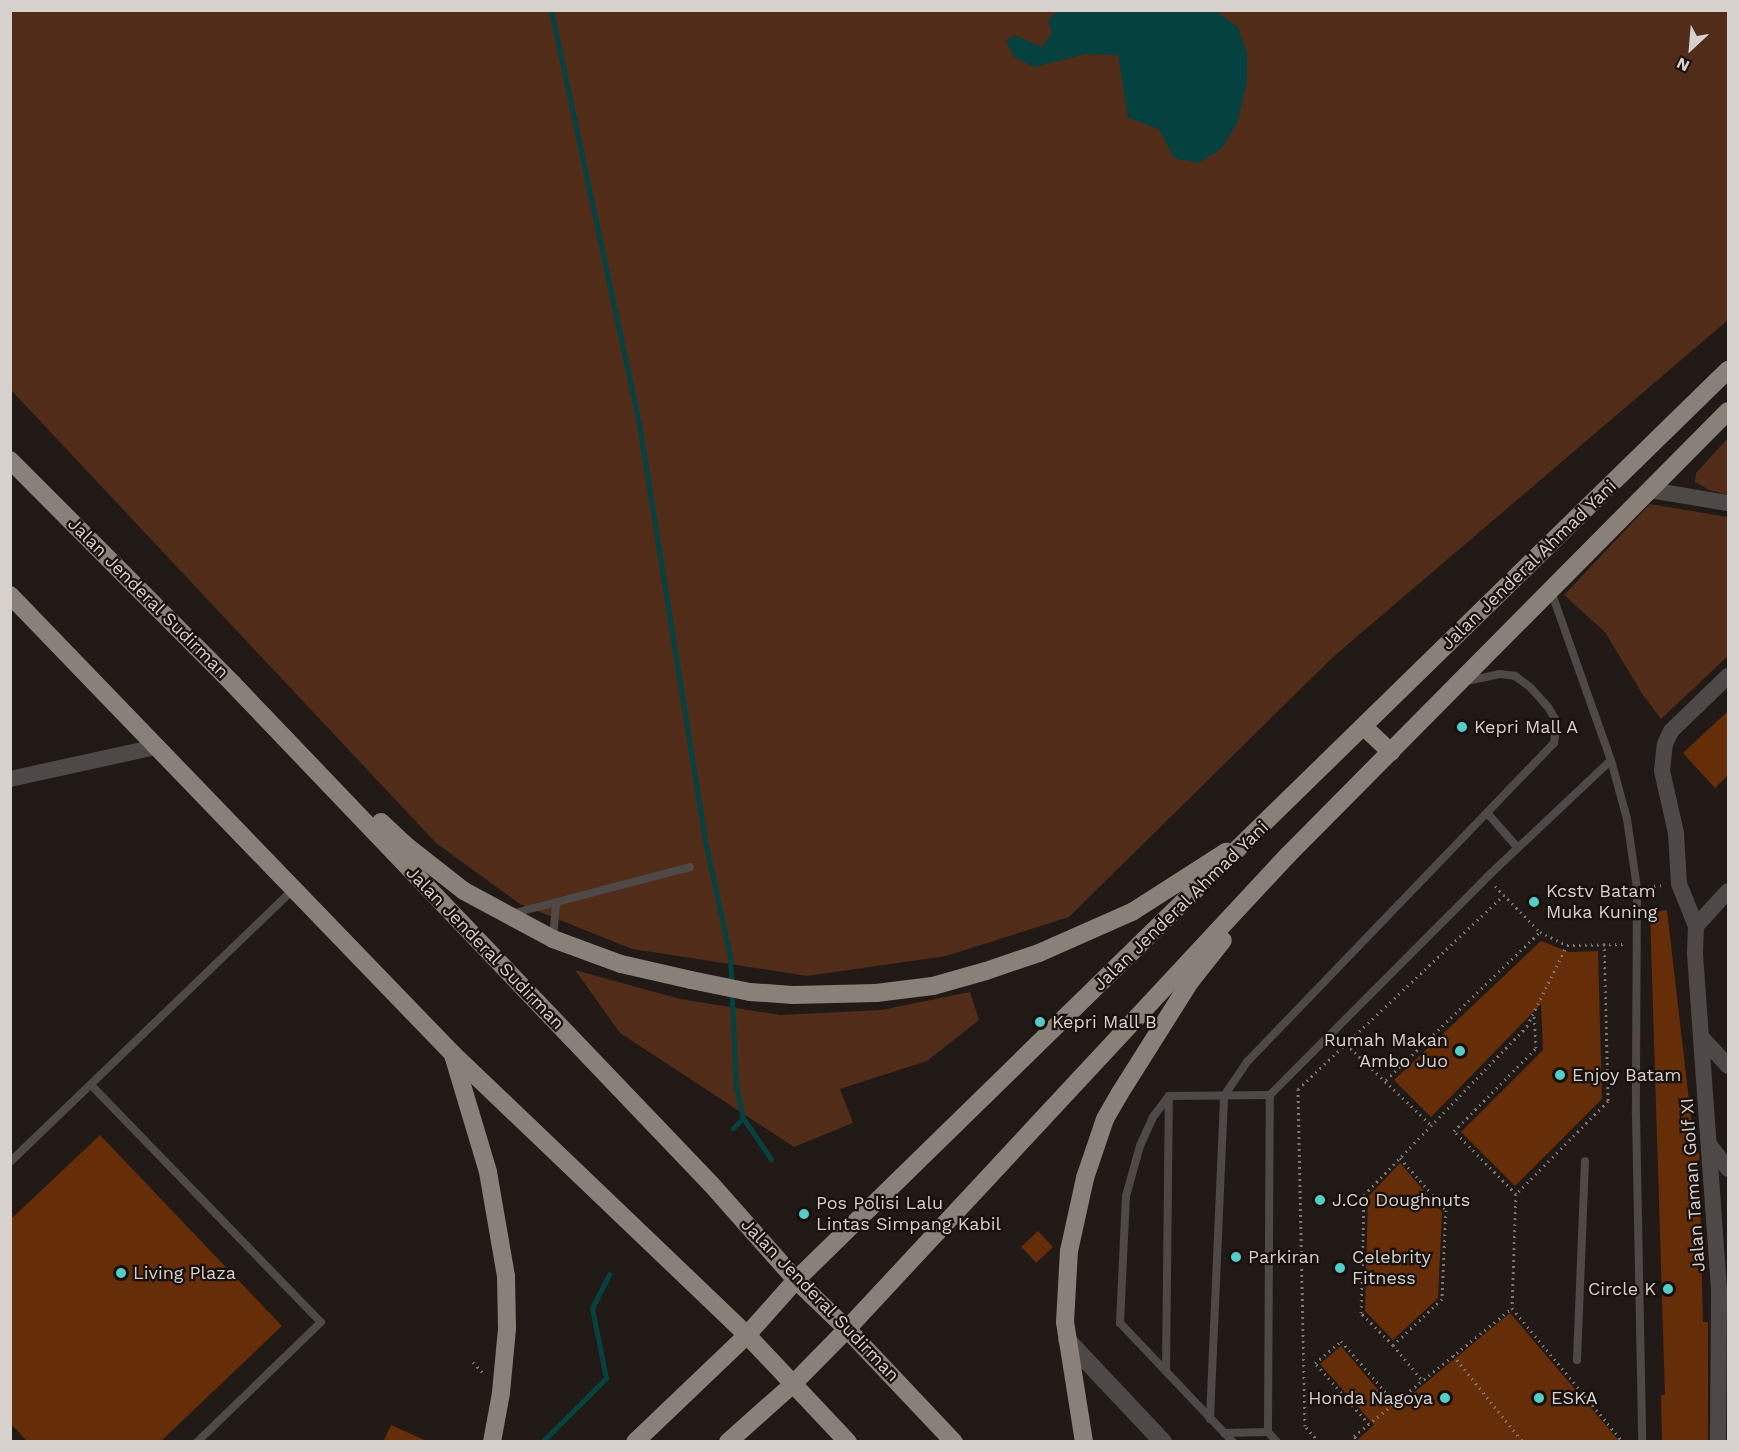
<!DOCTYPE html>
<style>
body{margin:0}
#map{position:relative;width:1739px;height:1452px;overflow:hidden;background:#211915;font-family:"Work Sans",sans-serif}
div>[style]{position:absolute}
.green>*{inset:0;background:#502c19}
.water>*{inset:0;background:#05413f}
.stream>*{height:5px;margin:-2.5px;padding:0 2.5px;transform-origin:2.5px;border-radius:2.5px;background:#05413f}
.building>*{inset:0;background:#652d08;transform-origin:0 0}
.path>*{height:3px;margin-top:-1.5px;transform-origin:0;background:repeating-linear-gradient(90deg,#7d7673 0 1.5px,transparent 0 6px)}
.service>*{height:8px;margin:-4px;padding:0 4px;transform-origin:4px;border-radius:4px;background:#4e4947}
.minor>*{height:16px;margin:-8px;padding:0 8px;transform-origin:8px;border-radius:8px;background:#4e4947}
.tertiary>*{height:18px;margin:-9px;padding:0 9px;transform-origin:9px;border-radius:9px;background:#4e4947}
.trunk>*{height:18px;margin:-9px;padding:0 9px;transform-origin:9px;border-radius:9px;background:#8a807a}
.dots>*{width:16px;height:16px;translate:-50% -50%;box-sizing:border-box;border:3px solid #18100c;border-radius:50%}
span{translate:-50% -50%;white-space:nowrap;text-align:center;line-height:1.15;-webkit-text-stroke:4.5px #18100c;paint-order:stroke}
.street-label{font-size:18px;color:#d7d1ce}
.poi-label{font-size:18px;color:#d7d1ce}
.left{translate:0 -50%;text-align:left}
.right{translate:-100% -50%;text-align:right}
.frame{position:absolute;inset:0;border:12px solid #d7d1ce;pointer-events:none}
.north{position:absolute;left:1661px;top:18px;width:60px;height:60px;-webkit-text-stroke:4px #18100c;paint-order:stroke;rotate:206deg;font-size:16px;font-weight:700;line-height:24px;text-align:center;color:#d7d1ce}
.north::after{content:'';display:block;margin:auto;width:21px;height:27px;background:#d7d1ce;clip-path:polygon(50% 0,100% 100%,50% 72%,0 100%)}
</style>
<div id="map">
<div class="green">
<div style="clip-path:polygon(11px 11px,1728px 11px,1728px 320px,1333px 657px,1069px 917px,946px 956px,807px 976px,632px 949px,520px 904px,436px 843px,11px 390px)"></div>
<div style="clip-path:polygon(1728px 438px,1728px 495px,1709px 490px,1695px 482px,1696px 473px)"></div>
<div style="clip-path:polygon(1650px 504px,1728px 517px,1728px 656px,1661px 719px,1643px 695px,1605px 632px,1564px 595px)"></div>
<div style="clip-path:polygon(575px 970px,680px 999px,780px 1015px,881px 1010px,970px 992px,979px 1020px,927px 1061px,840px 1089px,853px 1123px,794px 1147px,620px 1033px)"></div>
</div>
<div class="water">
<div style="clip-path:polygon(1057px 11px,1216px 11px,1238px 27px,1247px 53px,1247px 82px,1237px 124px,1221px 149px,1198px 163px,1174px 158px,1159px 129px,1128px 118px,1118px 55px,1086px 54px,1034px 67px,1014px 57px,1006px 41px,1014px 35px,1042px 47px,1052px 32px,1048px 21px)"></div>
</div>
<div class="stream">
<div style="left:551px;top:10px;width:423px;rotate:78deg"></div>
<div style="left:639px;top:424px;width:417px;rotate:81deg"></div>
<div style="left:704px;top:836px;width:123px;rotate:77.8deg"></div>
<div style="left:730px;top:956px;width:130px;rotate:87.4deg"></div>
<div style="left:736px;top:1086px;width:33px;rotate:78deg"></div>
<div style="left:743px;top:1118px;width:50px;rotate:55.7deg"></div>
<div style="left:733px;top:1128px;width:14px;rotate:-45deg"></div>
<div style="left:542px;top:1442px;width:91px;rotate:-45deg"></div>
<div style="left:606px;top:1378px;width:71px;rotate:-101.3deg"></div>
<div style="left:592px;top:1308px;width:38px;rotate:-63deg"></div>
</div>
<div class="building">
<div style="clip-path:polygon(1728px 711px,1728px 775px,1715px 788px,1683px 753px)"></div>
<div style="clip-path:polygon(1667px 910px,1695px 1153px,1699px 1153px,1703px 1322px,1708px 1322px,1708px 1442px,1662px 1442px,1661px 1395px,1665px 1395px,1650px 912px)"></div>
<div style="clip-path:polygon(1541px 941px,1569px 952px,1598px 951px,1602px 1099px,1515px 1186px,1461px 1132px,1543px 1050px,1541px 1004px,1431px 1117px,1394px 1080px)"></div>
<div style="clip-path:polygon(100px 1135px,282px 1326px,160px 1442px,28px 1442px,10px 1423px,10px 1220px)"></div>
<div style="clip-path:polygon(1400px 1163px,1442px 1212px,1438px 1298px,1393px 1340px,1365px 1311px,1368px 1197px)"></div>
<div style="left:1038px;top:1231px;width:22px;height:23px;rotate:47deg"></div>
<div style="clip-path:polygon(1510px 1313px,1620px 1442px,1355px 1442px,1374px 1425px,1320px 1364px,1341px 1346px,1394px 1409px)"></div>
<div style="clip-path:polygon(391px 1425px,429px 1442px,383px 1442px)"></div>
</div>
<div class="path">
<div style="left:1495px;top:886px;width:64px;rotate:45.6deg"></div>
<div style="left:1540px;top:932px;width:30px;rotate:26deg"></div>
<div style="left:1567px;top:945px;width:58px;rotate:-1deg"></div>
<div style="left:1648px;top:887px;width:14px;rotate:-8deg"></div>
<div style="left:1604px;top:943px;width:158px;rotate:88.5deg"></div>
<div style="left:1608px;top:1101px;width:131px;rotate:134.7deg"></div>
<div style="left:1516px;top:1194px;width:114px;rotate:92deg"></div>
<div style="left:1512px;top:1308px;width:174px;rotate:50.4deg"></div>
<div style="left:1346px;top:1044px;width:117px;rotate:43.6deg"></div>
<div style="left:1386px;top:1080px;width:214px;rotate:-43.9deg"></div>
<div style="left:1400px;top:1158px;width:69px;rotate:48.5deg"></div>
<div style="left:1446px;top:1210px;width:89px;rotate:92.6deg"></div>
<div style="left:1442px;top:1299px;width:67px;rotate:136.8deg"></div>
<div style="left:1393px;top:1345px;width:45px;rotate:-135deg"></div>
<div style="left:1361px;top:1313px;width:118px;rotate:-88.5deg"></div>
<div style="left:1364px;top:1195px;width:235px;rotate:-46deg"></div>
<div style="left:1527px;top:1026px;width:90px;rotate:-63.7deg"></div>
<div style="left:1516px;top:1194px;width:88px;rotate:-134.5deg"></div>
<div style="left:1454px;top:1131px;width:117px;rotate:-45.3deg"></div>
<div style="left:1536px;top:1048px;width:33px;rotate:-93deg"></div>
<div style="left:1393px;top:1345px;width:45px;rotate:50.4deg"></div>
<div style="left:1453px;top:1355px;width:112px;rotate:51.2deg"></div>
<div style="left:473px;top:1362px;width:16px;rotate:47deg"></div>
<div style="left:1369px;top:1424px;width:81px;rotate:-131.5deg"></div>
<div style="left:1315px;top:1363px;width:34px;rotate:-40deg"></div>
<div style="left:1341px;top:1341px;width:82px;rotate:48.9deg"></div>
<div style="left:1319px;top:1442px;width:21px;rotate:-131deg"></div>
<div style="left:1305px;top:1426px;width:337px;rotate:-91.2deg"></div>
<div style="left:1298px;top:1089px;width:283px;rotate:-43.3deg"></div>
<div style="left:1360px;top:1442px;width:8px;rotate:-135deg"></div>
<div style="left:1354px;top:1436px;width:203px;rotate:-39deg"></div>
</div>
<div class="service">
<div style="left:1551px;top:591px;width:179px;rotate:70.5deg"></div>
<div style="left:1611px;top:760px;width:61px;rotate:74.8deg"></div>
<div style="left:1627px;top:819px;width:70px;rotate:81.8deg"></div>
<div style="left:1637px;top:888px;width:227px;rotate:90.3deg"></div>
<div style="left:1636px;top:1115px;width:327px;rotate:88.9deg"></div>
<div style="left:1488px;top:814px;width:45px;rotate:48.6deg"></div>
<div style="left:511px;top:914px;width:185px;rotate:-14.7deg"></div>
<div style="left:553px;top:938px;width:36px;rotate:-85deg"></div>
<div style="left:91px;top:1085px;width:330px;rotate:45.9deg"></div>
<div style="left:321px;top:1322px;width:173px;rotate:135.9deg"></div>
<div style="left:10px;top:1162px;width:393px;rotate:-43.9deg"></div>
<div style="left:1577px;top:1360px;width:199px;rotate:-87.7deg"></div>
<div style="left:1166px;top:1371px;width:275px;rotate:-89.4deg"></div>
<div style="left:1210px;top:1419px;width:323px;rotate:-87.5deg"></div>
<div style="left:1224px;top:1096px;width:41px;rotate:-55.9deg"></div>
<div style="left:1247px;top:1062px;width:443px;rotate:-46.1deg"></div>
<div style="left:1554px;top:743px;width:21px;rotate:-82deg"></div>
<div style="left:1557px;top:722px;width:17px;rotate:-121deg"></div>
<div style="left:1548px;top:707px;width:27px;rotate:-132deg"></div>
<div style="left:1530px;top:687px;width:19px;rotate:-144deg"></div>
<div style="left:1515px;top:676px;width:15px;rotate:-172deg"></div>
<div style="left:1500px;top:674px;width:34px;rotate:168deg"></div>
<div style="left:1224px;top:1433px;width:44px;rotate:-1.3deg"></div>
<div style="left:1233px;top:1442px;width:164px;rotate:-133.5deg"></div>
<div style="left:1120px;top:1323px;width:127px;rotate:-87.3deg"></div>
<div style="left:1126px;top:1196px;width:52px;rotate:-74.4deg"></div>
<div style="left:1140px;top:1146px;width:32px;rotate:-66deg"></div>
<div style="left:1153px;top:1117px;width:26px;rotate:-53deg"></div>
<div style="left:1169px;top:1096px;width:101px;rotate:-0.6deg"></div>
<div style="left:1277px;top:1442px;width:13px;rotate:-132deg"></div>
<div style="left:1268px;top:1432px;width:337px;rotate:-89.7deg"></div>
<div style="left:1270px;top:1095px;width:308px;rotate:-45.1deg"></div>
<div style="left:1487px;top:877px;width:170px;rotate:-43.3deg"></div>
</div>
<div class="minor">
<div style="left:1650px;top:490px;width:79px;rotate:9.5deg"></div>
<div style="left:10px;top:779px;width:148px;rotate:-12.4deg"></div>
<div style="left:1696px;top:926px;width:47px;rotate:-47.6deg"></div>
<div style="left:1703px;top:1039px;width:37px;rotate:47deg"></div>
<div style="left:1711px;top:1147px;width:28px;rotate:52deg"></div>
<div style="left:1718px;top:1442px;width:153px;rotate:-89.6deg"></div>
<div style="left:1719px;top:1289px;width:337px;rotate:-94.1deg"></div>
<div style="left:1695px;top:953px;width:27px;rotate:-88deg"></div>
<div style="left:1696px;top:926px;width:45px;rotate:-112deg"></div>
<div style="left:1679px;top:884px;width:51px;rotate:-93.4deg"></div>
<div style="left:1676px;top:833px;width:64px;rotate:-102.7deg"></div>
<div style="left:1662px;top:771px;width:27px;rotate:-84deg"></div>
<div style="left:1665px;top:744px;width:14px;rotate:-65deg"></div>
<div style="left:1671px;top:731px;width:79px;rotate:-44deg"></div>
</div>
<div class="tertiary">
<div style="left:1067px;top:1340px;width:140px;rotate:46.7deg"></div>
</div>
<div class="trunk">
<div style="left:10px;top:460px;width:316px;rotate:45.1deg"></div>
<div style="left:233px;top:684px;width:692px;rotate:46.29deg"></div>
<div style="left:711px;top:1184px;width:128px;rotate:48.5deg"></div>
<div style="left:796px;top:1280px;width:71px;rotate:43.9deg"></div>
<div style="left:847px;top:1329px;width:156px;rotate:46.6deg"></div>
<div style="left:10px;top:595px;width:638px;rotate:46.02deg"></div>
<div style="left:453px;top:1054px;width:407px;rotate:43.7deg"></div>
<div style="left:747px;top:1335px;width:147px;rotate:46.7deg"></div>
<div style="left:1364px;top:727px;width:37px;rotate:43deg"></div>
<div style="left:381px;top:822px;width:37px;rotate:43deg"></div>
<div style="left:408px;top:847px;width:71px;rotate:38.2deg"></div>
<div style="left:464px;top:891px;width:101px;rotate:28.3deg"></div>
<div style="left:553px;top:939px;width:72px;rotate:20.2deg"></div>
<div style="left:621px;top:964px;width:72px;rotate:12.9deg"></div>
<div style="left:691px;top:980px;width:60px;rotate:11.5deg"></div>
<div style="left:750px;top:992px;width:43px;rotate:4deg"></div>
<div style="left:793px;top:995px;width:83px;rotate:-1.4deg"></div>
<div style="left:876px;top:993px;width:57px;rotate:-7deg"></div>
<div style="left:933px;top:986px;width:55px;rotate:-15.8deg"></div>
<div style="left:986px;top:971px;width:56px;rotate:-18.8deg"></div>
<div style="left:1039px;top:953px;width:102px;rotate:-23.8deg"></div>
<div style="left:1132px;top:912px;width:112px;rotate:-32.6deg"></div>
<div style="left:453px;top:1055px;width:122px;rotate:73.3deg"></div>
<div style="left:488px;top:1172px;width:106px;rotate:80.2deg"></div>
<div style="left:506px;top:1276px;width:53px;rotate:88.9deg"></div>
<div style="left:507px;top:1329px;width:64px;rotate:95.4deg"></div>
<div style="left:501px;top:1393px;width:50px;rotate:100.4deg"></div>
<div style="left:635px;top:1442px;width:155px;rotate:-43.7deg"></div>
<div style="left:747px;top:1335px;width:74px;rotate:-48.3deg"></div>
<div style="left:796px;top:1280px;width:1303px;rotate:-44.32deg"></div>
<div style="left:728px;top:1442px;width:87px;rotate:-41.7deg"></div>
<div style="left:793px;top:1384px;width:77px;rotate:-45.5deg"></div>
<div style="left:847px;top:1329px;width:647px;rotate:-47.07deg"></div>
<div style="left:1288px;top:855px;width:625px;rotate:-45.26deg"></div>
<div style="left:1084px;top:1442px;width:121px;rotate:-99deg"></div>
<div style="left:1065px;top:1322px;width:71px;rotate:-86.8deg"></div>
<div style="left:1069px;top:1251px;width:75px;rotate:-77.6deg"></div>
<div style="left:1085px;top:1178px;width:62px;rotate:-71.3deg"></div>
<div style="left:1105px;top:1119px;width:30px;rotate:-60deg"></div>
<div style="left:1120px;top:1093px;width:131px;rotate:-57.8deg"></div>
<div style="left:1190px;top:982px;width:53px;rotate:-51.8deg"></div>
</div>
<div class="dots">
<div style="left:1462px;top:727px;background:#54cdc8"></div>
<div style="left:1534px;top:902px;background:#54cdc8"></div>
<div style="left:1040px;top:1022px;background:#54cdc8"></div>
<div style="left:1460px;top:1051px;background:#54cdc8"></div>
<div style="left:1560px;top:1075px;background:#54cdc8"></div>
<div style="left:1320px;top:1200px;background:#54cdc8"></div>
<div style="left:804px;top:1214px;background:#54cdc8"></div>
<div style="left:1236px;top:1257px;background:#54cdc8"></div>
<div style="left:1340px;top:1268px;background:#54cdc8"></div>
<div style="left:121px;top:1273px;background:#54cdc8"></div>
<div style="left:1668px;top:1289px;background:#54cdc8"></div>
<div style="left:1445px;top:1398px;background:#54cdc8"></div>
<div style="left:1539px;top:1398px;background:#54cdc8"></div>
</div>
<div class="street-label">
<span style="left:1529px;top:565px;rotate:-44deg">Jalan Jenderal Ahmad Yani</span>
<span style="left:148px;top:598px;rotate:45deg">Jalan Jenderal Sudirman</span>
<span style="left:1181px;top:906px;rotate:-44deg">Jalan Jenderal Ahmad Yani</span>
<span style="left:485px;top:948px;rotate:46deg">Jalan Jenderal Sudirman</span>
<span style="left:1693px;top:1185px;rotate:-94deg">Jalan Taman Golf XI</span>
<span style="left:820px;top:1300px;rotate:46deg">Jalan Jenderal Sudirman</span>
</div>
<div class="poi-label">
<span class="left" style="left:1474px;top:727px">Kepri Mall A</span>
<span class="left" style="left:1546px;top:902px">Kcstv Batam<br>Muka Kuning</span>
<span class="left" style="left:1052px;top:1022px">Kepri Mall B</span>
<span class="right" style="left:1448px;top:1051px">Rumah Makan<br>Ambo Juo</span>
<span class="left" style="left:1572px;top:1075px">Enjoy Batam</span>
<span class="left" style="left:1332px;top:1200px">J.Co Doughnuts</span>
<span class="left" style="left:816px;top:1214px">Pos Polisi Lalu<br>Lintas Simpang Kabil</span>
<span class="left" style="left:1248px;top:1257px">Parkiran</span>
<span class="left" style="left:1352px;top:1268px">Celebrity<br>Fitness</span>
<span class="left" style="left:133px;top:1273px">Living Plaza</span>
<span class="right" style="left:1656px;top:1289px">Circle K</span>
<span class="right" style="left:1433px;top:1398px">Honda Nagoya</span>
<span class="left" style="left:1551px;top:1398px">ESKA</span>
</div>
<div class="frame"></div>
<div class="north">N</div>
</div>
